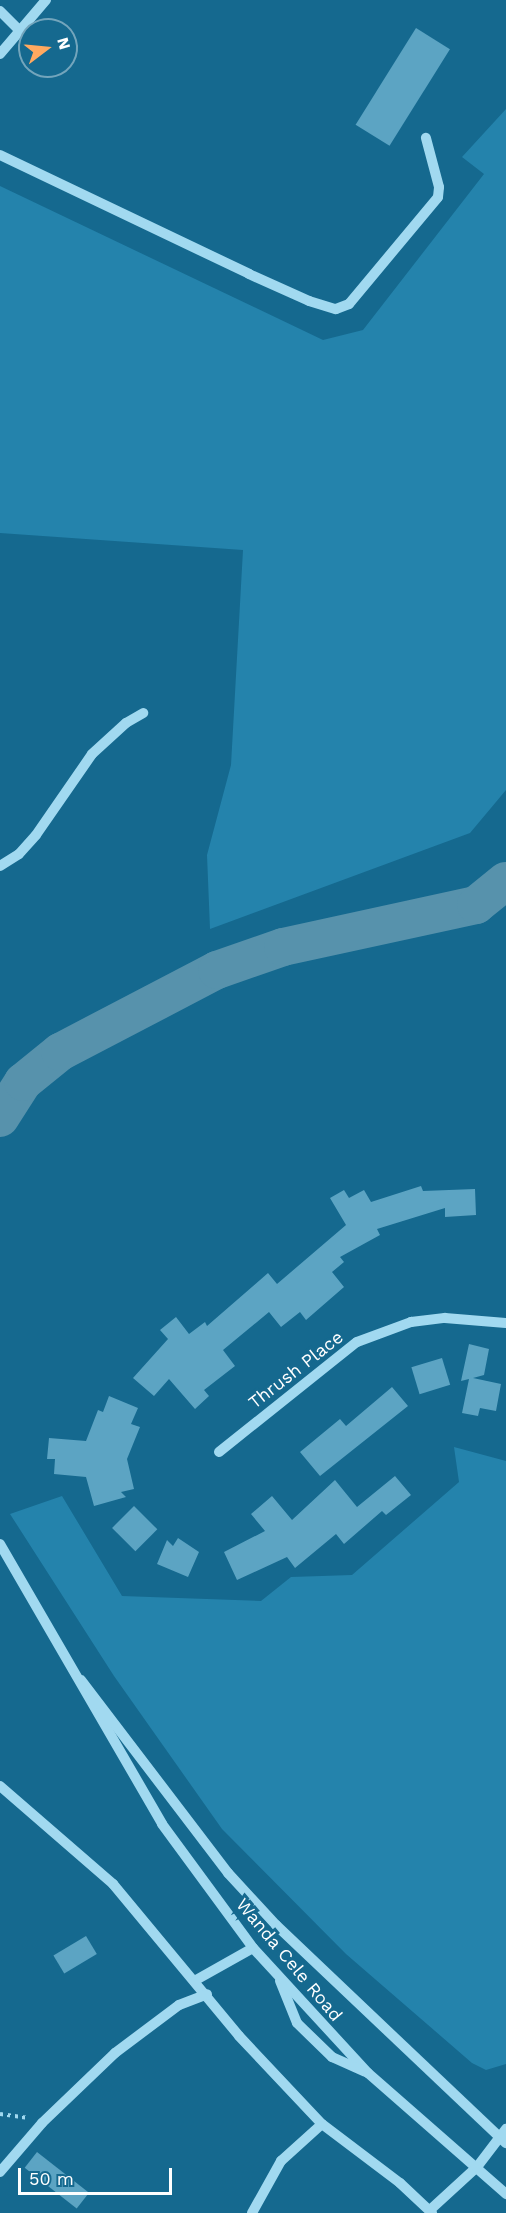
<!DOCTYPE html>
<style>
body{margin:0}
#map{position:relative;width:506px;height:2213px;overflow:hidden;background:#15698f;font-family:"Work Sans",sans-serif}
div>[style]{position:absolute}
.green>*{inset:0;background:#2483ac}
.river>*{height:38px;margin:-19px;padding:0 19px;transform-origin:19px;border-radius:19px;background:#5792ac}
.building>*{inset:0;background:#5ca4c3;transform-origin:0 0}
.path>*{height:4px;margin-top:-2px;transform-origin:0;background:repeating-linear-gradient(90deg,#a1d9f0 0 3px,transparent 0 7.5px)}
.minor>*{height:10px;margin:-5px;padding:0 5px;transform-origin:5px;border-radius:5px;background:#a1d9f0}
span{translate:-50% -50%;white-space:nowrap;text-align:center;line-height:1.15;-webkit-text-stroke:6px #15698f;paint-order:stroke}
.street-label{font-size:18px;color:#fff}
.north{position:absolute;left:18px;top:18px;width:60px;height:60px;box-sizing:border-box;background:#15698f;border:2px solid #73a5bc;border-radius:50%;rotate:74deg;font-size:16px;font-weight:700;line-height:24px;text-align:center;color:#fff}
.north::after{content:'';display:block;margin:auto;width:21px;height:27px;background:#ffa960;clip-path:polygon(50% 0,100% 100%,50% 72%,0 100%)}
.scale{position:absolute;left:18px;top:2168px;width:154px;height:27px;box-sizing:border-box;border:3px solid #fff;border-top:0;padding-left:8px;font-size:18px;line-height:21px;white-space:nowrap;color:#fff;-webkit-text-stroke:4px #15698f;paint-order:stroke}
</style>
<div id="map">
<div class="green">
<div style="clip-path:polygon(506px 109px,506px 790px,470px 833px,210px 929px,207px 855px,231px 765px,243px 550px,0 533px,0 186px,323px 340px,363px 330px,484px 174px,462px 157px)"></div>
<div style="clip-path:polygon(454px 1447px,506px 1461px,506px 2064px,486px 2070px,472px 2063px,346px 1954px,222px 1829px,114px 1676px,10px 1514px,62px 1496px,122px 1596px,261px 1601px,291px 1577px,352px 1575px,459px 1482px)"></div>
</div>
<div class="river">
<div style="left:0;top:1118px;width:43px;rotate:-57.4deg"></div>
<div style="left:23px;top:1082px;width:48px;rotate:-39deg"></div>
<div style="left:60px;top:1052px;width:177px;rotate:-27.6deg"></div>
<div style="left:217px;top:970px;width:70px;rotate:-19.2deg"></div>
<div style="left:283px;top:947px;width:198px;rotate:-12.3deg"></div>
<div style="left:476px;top:905px;width:38px;rotate:-39deg"></div>
</div>
<div class="building">
<div style="left:416px;top:28px;width:40px;height:114px;rotate:32deg"></div>
<div style="clip-path:polygon(421px 1186px,423px 1191px,475px 1189px,476px 1215px,445px 1217px,445px 1208px,377px 1229px,380px 1235px,340px 1257px,344px 1262px,332px 1272px,344px 1287px,306px 1320px,300px 1312px,281px 1327px,269px 1312px,223px 1350px,235px 1366px,204px 1390px,209px 1396px,195px 1409px,169px 1379px,154px 1396px,133px 1378px,168px 1339px,160px 1330px,176px 1317px,189px 1334px,205px 1322px,207px 1326px,268px 1273px,277px 1284px,346px 1225px,330px 1198px,344px 1190px,349px 1198px,364px 1190px,371px 1202px)"></div>
<div style="clip-path:polygon(469px 1344px,489px 1349px,484px 1375px,473px 1378px,501px 1384px,496px 1411px,480px 1408px,478px 1416px,462px 1413px,469px 1379px,461px 1381px)"></div>
<div style="left:442px;top:1358px;width:28px;height:32px;rotate:73deg"></div>
<div style="clip-path:polygon(392px 1387px,408px 1406px,320px 1476px,300px 1452px,340px 1419px,346px 1426px)"></div>
<div style="clip-path:polygon(109px 1396px,138px 1408px,131px 1424px,140px 1427px,127px 1459px,134px 1489px,121px 1492px,126px 1497px,94px 1506px,86px 1477px,54px 1474px,55px 1459px,47px 1459px,49px 1438px,86px 1441px,98px 1410px,103px 1412px)"></div>
<div style="clip-path:polygon(395px 1476px,411px 1495px,386px 1515px,382px 1511px,344px 1544px,336px 1534px,295px 1568px,287px 1557px,237px 1580px,224px 1552px,265px 1531px,251px 1514px,272px 1496px,292px 1520px,335px 1480px,357px 1507px)"></div>
<div style="left:134px;top:1506px;width:33px;height:31px;rotate:45deg"></div>
<div style="clip-path:polygon(178px 1538px,199px 1552px,188px 1577px,157px 1564px,167px 1540px,173px 1546px)"></div>
<div style="left:86px;top:1936px;width:21px;height:38px;rotate:59deg"></div>
<div style="left:37px;top:2152px;width:66px;height:20px;rotate:38deg"></div>
</div>
<div class="path">
<div style="left:0;top:2114px;width:27px;rotate:8deg"></div>
</div>
<div class="minor">
<div style="left:0;top:11px;width:28px;rotate:45deg"></div>
<div style="left:0;top:54px;width:71px;rotate:-49.6deg"></div>
<div style="left:0;top:155px;width:276px;rotate:25.5deg"></div>
<div style="left:249px;top:274px;width:66px;rotate:24.2deg"></div>
<div style="left:309px;top:301px;width:28px;rotate:17deg"></div>
<div style="left:336px;top:309px;width:14px;rotate:-21deg"></div>
<div style="left:349px;top:304px;width:139px;rotate:-50.2deg"></div>
<div style="left:438px;top:197px;width:10px;rotate:-84deg"></div>
<div style="left:439px;top:187px;width:51px;rotate:-104.9deg"></div>
<div style="left:0;top:866px;width:22px;rotate:-32deg"></div>
<div style="left:19px;top:854px;width:25px;rotate:-48deg"></div>
<div style="left:36px;top:835px;width:98px;rotate:-55.3deg"></div>
<div style="left:92px;top:754px;width:46px;rotate:-42.4deg"></div>
<div style="left:126px;top:723px;width:20px;rotate:-30deg"></div>
<div style="left:219px;top:1452px;width:176px;rotate:-38.6deg"></div>
<div style="left:357px;top:1342px;width:58px;rotate:-20.3deg"></div>
<div style="left:411px;top:1322px;width:34px;rotate:-7deg"></div>
<div style="left:445px;top:1318px;width:61px;rotate:4.7deg"></div>
<div style="left:0;top:1544px;width:323px;rotate:59.9deg"></div>
<div style="left:162px;top:1824px;width:154px;rotate:53.7deg"></div>
<div style="left:253px;top:1948px;width:170px;rotate:47.4deg"></div>
<div style="left:368px;top:2073px;width:184px;rotate:41.2deg"></div>
<div style="left:81px;top:1680px;width:243px;rotate:52.7deg"></div>
<div style="left:228px;top:1873px;width:71px;rotate:47.3deg"></div>
<div style="left:276px;top:1925px;width:317px;rotate:43.5deg"></div>
<div style="left:0;top:1786px;width:150px;rotate:40.9deg"></div>
<div style="left:113px;top:1884px;width:197px;rotate:50.3deg"></div>
<div style="left:239px;top:2036px;width:121px;rotate:46.7deg"></div>
<div style="left:322px;top:2124px;width:98px;rotate:37.1deg"></div>
<div style="left:400px;top:2183px;width:44px;rotate:43.2deg"></div>
<div style="left:196px;top:1980px;width:65px;rotate:-29.3deg"></div>
<div style="left:280px;top:1981px;width:45px;rotate:68deg"></div>
<div style="left:297px;top:2023px;width:49px;rotate:44.2deg"></div>
<div style="left:332px;top:2057px;width:36px;rotate:24deg"></div>
<div style="left:0;top:2172px;width:65px;rotate:-49.4deg"></div>
<div style="left:42px;top:2123px;width:101px;rotate:-43.8deg"></div>
<div style="left:115px;top:2053px;width:80px;rotate:-36.9deg"></div>
<div style="left:179px;top:2005px;width:30px;rotate:-21deg"></div>
<div style="left:430px;top:2210px;width:64px;rotate:-42.5deg"></div>
<div style="left:477px;top:2167px;width:48px;rotate:-52.7deg"></div>
<div style="left:252px;top:2213px;width:60px;rotate:-60.9deg"></div>
<div style="left:281px;top:2161px;width:55px;rotate:-42.1deg"></div>
</div>
<div class="street-label">
<span style="left:296px;top:1370px;rotate:-38deg">Thrush Place</span>
<span style="left:289px;top:1960px;rotate:50deg">Wanda Cele Road</span>
</div>
<div class="north">N</div>
<div class="scale">50 m</div>
</div>
